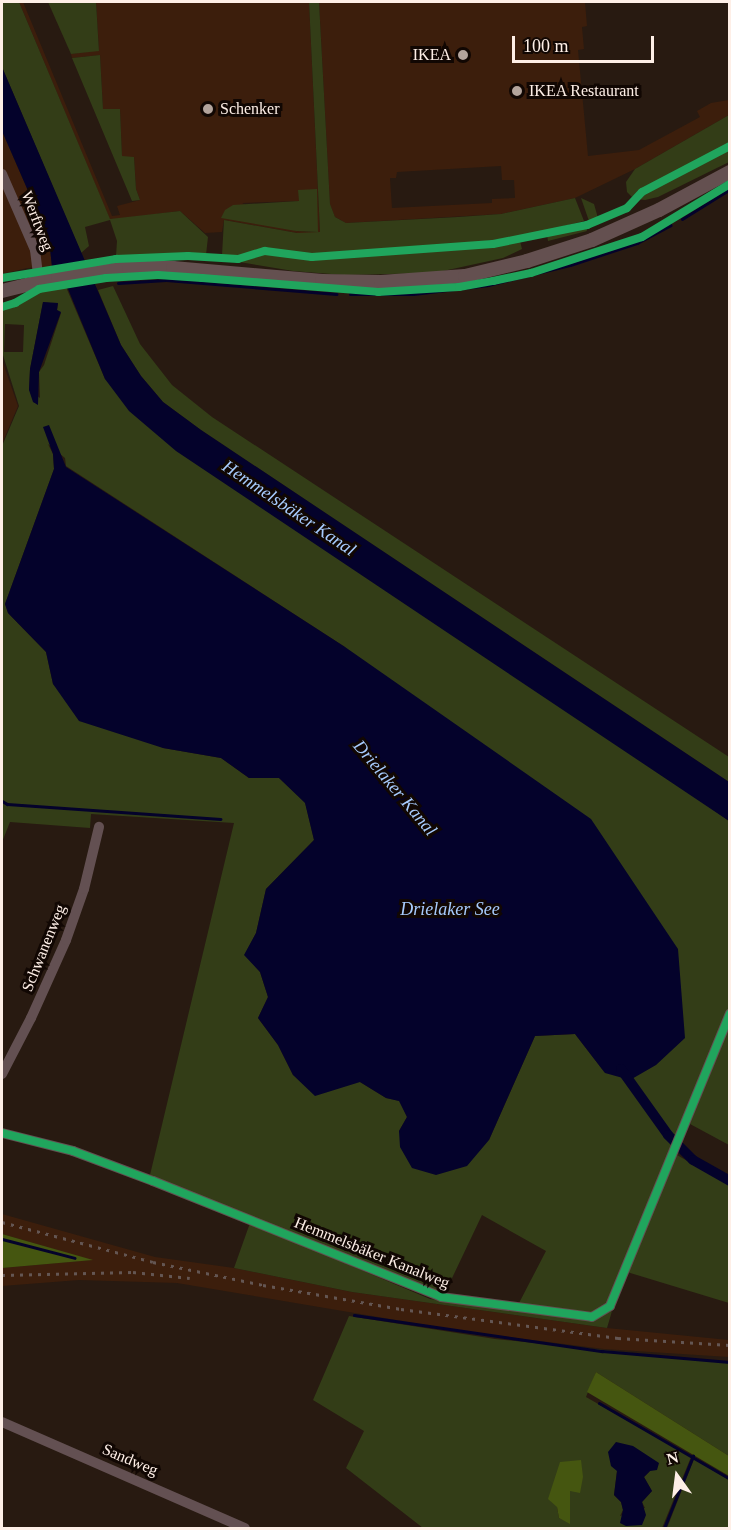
<!DOCTYPE html>
<meta charset="utf-8">
<style>
body{margin:0}
#map{position:relative;width:731px;height:1530px;overflow:hidden;background:#281a11;font-family:"Times New Roman",serif}
div>[style]{position:absolute}
.built>*{inset:0;background:#3c1e0c}
.green>*{inset:0;background:#333d17}
.forest>*{inset:0;background:#455610}
.water>*{inset:0;background:#04022b}
.pier>*{inset:0;background:#281a11}
.stream>*{height:3px;margin:-1.5px;padding:0 1.5px;transform-origin:1.5px;border-radius:1.5px;background:#04022b}
.canal>*{height:10px;margin:-5px;padding:0 5px;transform-origin:5px;border-radius:5px;background:#04022b}
.minor>*{height:10px;margin:-5px;padding:0 5px;transform-origin:5px;border-radius:5px;background:#635052}
.major>*{height:14px;margin:-7px;padding:0 7px;transform-origin:7px;border-radius:7px;background:#645050}
.rail>*{height:3px;margin-top:-1.5px;transform-origin:0;background:repeating-linear-gradient(90deg,#645653 0 3px,transparent 0 9px)}
.cycleway>*{height:8px;margin:-4px;padding:0 4px;transform-origin:4px;border-radius:4px;background:#20a55d}
.dots>*{width:16px;height:16px;translate:-50% -50%;box-sizing:border-box;border:3px solid #110703;border-radius:50%}
span{translate:-50% -50%;white-space:nowrap;text-align:center;line-height:1.15;-webkit-text-stroke:6px #110703;paint-order:stroke}
.poi-label{font-size:16px;color:#feefe7}
.right{translate:-100% -50%;text-align:right}
.left{translate:0 -50%;text-align:left}
.street-label{font-size:16px;color:#feefe7}
.water-label{font-size:18px;color:#a7cbfd;font-style:italic}
.frame{position:absolute;inset:0;border:3px solid #feefe7;pointer-events:none}
.north{position:absolute;left:647px;top:1446px;width:60px;height:60px;-webkit-text-stroke:4px #110703;paint-order:stroke;rotate:346deg;font-size:16px;font-weight:700;line-height:24px;text-align:center;color:#feefe7}
.north::after{content:'';display:block;margin:auto;width:21px;height:27px;background:#feefe7;clip-path:polygon(50% 0,100% 100%,50% 72%,0 100%)}
.scale{position:absolute;left:512px;top:36px;width:142px;height:27px;box-sizing:border-box;border:3px solid #feefe7;border-top:0;padding-left:8px;font-size:18px;line-height:21px;white-space:nowrap;color:#feefe7;-webkit-text-stroke:4px #110703;paint-order:stroke}
</style>
<div id="map">
<div class="built">
<div style="clip-path:polygon(evenodd,19px 2px,23px 2px,112px 216px,120px 215px,117px 206px,140px 200px,136px 189px,134px 157px,122px 157px,120px 109px,103px 109px,100px 55px,72px 58px,71px 54px,99px 50px,96px 2px,309px 2px,320px 233px,297px 233px,224px 220px,222px 232px,205px 233px,180px 211px,110px 220px,19px 2px,299px 201px,318px 232px,296px 231px,242px 203px,299px 201px)"></div>
<div style="clip-path:polygon(evenodd,319px 2px,585px 2px,587px 26px,582px 27px,584px 49px,578px 50px,588px 156px,639px 150px,700px 117px,697px 111px,711px 103px,729px 100px,729px 115px,635px 169px,575px 198px,501px 214px,346px 223px,335px 217px,330px 205px,319px 2px,501px 166px,502px 180px,514px 180px,515px 198px,492px 199px,492px 203px,392px 208px,390px 178px,396px 178px,397px 172px,501px 166px)"></div>
<div style="clip-path:polygon(2px 131px,49px 239px,52px 267px,27px 268px,2px 274px)"></div>
<div style="clip-path:polygon(2px 360px,18px 406px,2px 444px)"></div>
<div style="clip-path:polygon(2px 1214px,155px 1257px,234px 1268px,352px 1292px,607px 1328px,729px 1340px,729px 1357px,604px 1349px,467px 1332px,177px 1283px,79px 1280px,2px 1286px,2px 1268px,91px 1260px,2px 1234px)"></div>
</div>
<div class="green">
<div style="clip-path:polygon(2px 2px,19px 2px,110px 219px,180px 211px,208px 237px,206px 255px,116px 256px,117px 241px,110px 220px,85px 227px,89px 246px,81px 253px,2px 67px)"></div>
<div style="clip-path:polygon(48px 2px,96px 2px,99px 51px,71px 54px)"></div>
<div style="clip-path:polygon(309px 2px,319px 2px,330px 204px,335px 217px,346px 223px,458px 217px,501px 214px,575px 198px,584px 221px,528px 235px,458px 245px,307px 254px,258px 249px,242px 256px,222px 255px,224px 220px,297px 233px,320px 232px)"></div>
<div style="clip-path:polygon(100px 55px,103px 109px,120px 109px,122px 156px,134px 157px,136px 189px,140px 200px,132px 201px,72px 58px)"></div>
<div style="clip-path:polygon(729px 115px,729px 144px,632px 197px,627px 192px,626px 182px,635px 169px)"></div>
<div style="clip-path:polygon(729px 148px,729px 162px,658px 197px,645px 200px,636px 199px)"></div>
<div style="clip-path:polygon(317px 189px,318px 232px,296px 231px,221px 218px,225px 210px,233px 205px,299px 201px,298px 190px)"></div>
<div style="clip-path:polygon(581px 198px,594px 204px,598px 218px,589px 221px)"></div>
<div style="clip-path:polygon(585px 226px,587px 231px,548px 241px,547px 235px)"></div>
<div style="clip-path:polygon(520px 241px,522px 249px,503px 258px,434px 273px,344px 275px,293px 271px,227px 260px,246px 259px,259px 253px,311px 258px,350px 256px)"></div>
<div style="clip-path:polygon(113px 286px,140px 344px,172px 385px,212px 417px,729px 757px,729px 782px,201px 430px,163px 402px,141px 376px,121px 345px,98px 290px)"></div>
<div style="clip-path:polygon(evenodd,66px 287px,105px 379px,729px 821px,729px 1014px,610px 1299px,603px 1309px,592px 1313px,518px 1305px,546px 1251px,482px 1215px,444px 1295px,150px 1175px,234px 823px,91px 814px,90px 828px,10px 822px,2px 842px,2px 446px,19px 406px,2px 352px,2px 310px,17px 306px,40px 292px,66px 287px,43px 302px,58px 304px,57px 310px,61px 313px,44px 365px,39px 372px,40px 398px,29px 390px,30px 369px,43px 302px,66px 287px,5px 324px,24px 325px,23px 352px,4px 352px,5px 324px,66px 287px,48px 444px,65px 458px,66px 466px,345px 647px,605px 1073px,575px 1034px,535px 1036px,489px 1140px,399px 1131px,407px 1117px,400px 1101px,386px 1098px,360px 1082px,293px 1075px,278px 1045px,258px 1018px,268px 997px,260px 972px,245px 954px,256px 933px,266px 889px,314px 840px,305px 802px,279px 778px,249px 778px,221px 758px,163px 748px,53px 684px,46px 652px,8px 613px,5px 604px,54px 469px,53px 454px,48px 444px)"></div>
<div style="clip-path:polygon(729px 1027px,729px 1145px,690px 1124px)"></div>
<div style="clip-path:polygon(677px 1155px,729px 1185px,729px 1303px,627px 1272px)"></div>
<div style="clip-path:polygon(250px 1223px,430px 1299px,590px 1321px,612px 1311px,607px 1328px,352px 1292px,234px 1268px)"></div>
<div style="clip-path:polygon(evenodd,349px 1316px,495px 1339px,729px 1363px,729px 1456px,596px 1372px,586px 1397px,691px 1457px,662px 1528px,423px 1528px,346px 1468px,364px 1431px,313px 1400px,349px 1316px,580px 1460px,570px 1491px,570px 1523px,559px 1518px,557px 1507px,580px 1460px,349px 1316px,617px 1471px,650px 1471px,644px 1477px,652px 1491px,642px 1502px,645px 1508px,620px 1516px,623px 1510px,621px 1502px,614px 1495px,617px 1471px)"></div>
<div style="clip-path:polygon(694px 1459px,729px 1480px,729px 1528px,667px 1528px)"></div>
</div>
<div class="forest">
<div style="clip-path:polygon(2px 1234px,93px 1260px,2px 1268px)"></div>
<div style="clip-path:polygon(596px 1372px,729px 1456px,729px 1476px,587px 1392px)"></div>
<div style="clip-path:polygon(581px 1460px,583px 1477px,580px 1493px,570px 1491px,570px 1524px,559px 1518px,557px 1507px,548px 1499px,560px 1462px)"></div>
</div>
<div class="water">
<div style="clip-path:polygon(2px 67px,121px 345px,141px 376px,163px 402px,201px 430px,729px 782px,729px 821px,176px 451px,129px 411px,105px 379px,59px 267px,52px 267px,49px 239px,2px 131px)"></div>
<div style="clip-path:polygon(43px 302px,58px 303px,57px 310px,61px 312px,39px 372px,38px 405px,33px 402px,29px 390px,30px 369px)"></div>
<div style="clip-path:polygon(49px 425px,66px 467px,345px 647px,591px 819px,678px 949px,685px 1038px,656px 1065px,630px 1080px,605px 1073px,575px 1034px,535px 1036px,489px 1140px,467px 1166px,436px 1175px,412px 1168px,400px 1147px,399px 1131px,407px 1117px,399px 1101px,386px 1098px,360px 1082px,315px 1096px,293px 1075px,278px 1045px,258px 1018px,268px 997px,260px 972px,244px 955px,256px 933px,266px 889px,314px 840px,305px 803px,279px 778px,249px 778px,221px 758px,163px 748px,79px 721px,53px 684px,46px 652px,8px 613px,5px 604px,54px 469px,53px 454px,43px 427px)"></div>
<div style="clip-path:polygon(616px 1442px,633px 1446px,659px 1463px,657px 1470px,650px 1471px,644px 1477px,652px 1491px,642px 1502px,646px 1515px,642px 1525px,626px 1526px,620px 1523px,623px 1510px,621px 1502px,614px 1495px,617px 1471px,611px 1466px,608px 1452px)"></div>
</div>
<div class="pier">
<div style="clip-path:polygon(87px 263px,94px 282px,63px 287px,57px 268px)"></div>
</div>
<div class="stream">
<div style="left:682px;top:219px;width:57px;rotate:-32deg"></div>
<div style="left:118px;top:283px;width:48px;rotate:-3.6deg"></div>
<div style="left:166px;top:280px;width:171px;rotate:4.7deg"></div>
<div style="left:350px;top:294px;width:63px"></div>
<div style="left:413px;top:294px;width:76px;rotate:-6.8deg"></div>
<div style="left:488px;top:285px;width:84px;rotate:-13.7deg"></div>
<div style="left:570px;top:265px;width:71px;rotate:-18.2deg"></div>
<div style="left:637px;top:243px;width:38px;rotate:-28deg"></div>
<div style="left:2px;top:801px;width:6px;rotate:31deg"></div>
<div style="left:7px;top:804px;width:214px;rotate:4deg"></div>
<div style="left:2px;top:1239px;width:75px;rotate:14.6deg"></div>
<div style="left:354px;top:1315px;width:251px;rotate:8.3deg"></div>
<div style="left:602px;top:1351px;width:128px;rotate:4.9deg"></div>
<div style="left:599px;top:1403px;width:151px;rotate:30.1deg"></div>
<div style="left:664px;top:1528px;width:78px;rotate:-68.1deg"></div>
</div>
<div class="canal">
<div style="left:621px;top:1069px;width:81px;rotate:54.5deg"></div>
<div style="left:668px;top:1135px;width:35px;rotate:45deg"></div>
<div style="left:693px;top:1160px;width:43px;rotate:29.6deg"></div>
</div>
<div class="minor">
<div style="left:2px;top:174px;width:83px;rotate:66.5deg"></div>
<div style="left:35px;top:250px;width:31px;rotate:83deg"></div>
<div style="left:2px;top:1074px;width:63px;rotate:-62.6deg"></div>
<div style="left:31px;top:1018px;width:85px;rotate:-65.8deg"></div>
<div style="left:66px;top:940px;width:54px;rotate:-70.6deg"></div>
<div style="left:84px;top:889px;width:64px;rotate:-76.4deg"></div>
<div style="left:2px;top:1133px;width:73px;rotate:14.2deg"></div>
<div style="left:73px;top:1151px;width:85px;rotate:20.6deg"></div>
<div style="left:153px;top:1181px;width:310px;rotate:21.9deg"></div>
<div style="left:441px;top:1297px;width:152px;rotate:7.5deg"></div>
<div style="left:592px;top:1317px;width:21px;rotate:-31deg"></div>
<div style="left:610px;top:1306px;width:316px;rotate:-67.7deg"></div>
<div style="left:2px;top:1422px;width:265px;rotate:23.6deg"></div>
</div>
<div class="major">
<div style="left:2px;top:291px;width:58px;rotate:-14deg"></div>
<div style="left:58px;top:277px;width:72px;rotate:-7.2deg"></div>
<div style="left:129px;top:268px;width:44px"></div>
<div style="left:173px;top:268px;width:150px;rotate:5deg"></div>
<div style="left:322px;top:281px;width:59px;rotate:1deg"></div>
<div style="left:381px;top:282px;width:84px;rotate:-4.1deg"></div>
<div style="left:465px;top:276px;width:64px;rotate:-13.6deg"></div>
<div style="left:527px;top:261px;width:68px;rotate:-17.9deg"></div>
<div style="left:592px;top:240px;width:73px;rotate:-24.1deg"></div>
<div style="left:659px;top:210px;width:81px;rotate:-28.2deg"></div>
</div>
<div class="rail">
<div style="left:2px;top:1222px;width:156px;rotate:14.8deg"></div>
<div style="left:153px;top:1262px;width:112px;rotate:11.8deg"></div>
<div style="left:263px;top:1285px;width:140px;rotate:9.9deg"></div>
<div style="left:401px;top:1309px;width:219px;rotate:7.6deg"></div>
<div style="left:618px;top:1338px;width:112px;rotate:3.6deg"></div>
<div style="left:2px;top:1275px;width:131px;rotate:-1.3deg"></div>
<div style="left:133px;top:1272px;width:57px;rotate:6deg"></div>
</div>
<div class="cycleway">
<div style="left:2px;top:278px;width:116px;rotate:-9.5deg"></div>
<div style="left:116px;top:259px;width:72px;rotate:-2.4deg"></div>
<div style="left:188px;top:256px;width:50px;rotate:3.4deg"></div>
<div style="left:238px;top:259px;width:28px;rotate:-17deg"></div>
<div style="left:265px;top:251px;width:47px;rotate:7.3deg"></div>
<div style="left:312px;top:257px;width:181px;rotate:-4.1deg"></div>
<div style="left:493px;top:244px;width:96px;rotate:-11.4deg"></div>
<div style="left:587px;top:225px;width:43px;rotate:-23deg"></div>
<div style="left:627px;top:208px;width:22px;rotate:-47deg"></div>
<div style="left:642px;top:192px;width:99px;rotate:-27.6deg"></div>
<div style="left:2px;top:307px;width:14px;rotate:-17deg"></div>
<div style="left:15px;top:303px;width:28px;rotate:-30deg"></div>
<div style="left:39px;top:289px;width:68px;rotate:-9.3deg"></div>
<div style="left:106px;top:278px;width:52px;rotate:-3.3deg"></div>
<div style="left:158px;top:275px;width:44px;rotate:3.9deg"></div>
<div style="left:202px;top:278px;width:177px;rotate:4.5deg"></div>
<div style="left:378px;top:292px;width:81px;rotate:-3.5deg"></div>
<div style="left:459px;top:287px;width:35px;rotate:-10deg"></div>
<div style="left:493px;top:281px;width:39px;rotate:-12deg"></div>
<div style="left:531px;top:273px;width:117px;rotate:-18deg"></div>
<div style="left:642px;top:237px;width:103px;rotate:-31.1deg"></div>
<div style="left:2px;top:1133px;width:73px;rotate:14.2deg"></div>
<div style="left:73px;top:1151px;width:85px;rotate:20.6deg"></div>
<div style="left:153px;top:1181px;width:310px;rotate:21.9deg"></div>
<div style="left:441px;top:1297px;width:152px;rotate:7.5deg"></div>
<div style="left:592px;top:1317px;width:21px;rotate:-31deg"></div>
<div style="left:610px;top:1306px;width:316px;rotate:-67.7deg"></div>
</div>
<div class="dots">
<div style="left:463px;top:55px;background:#b3a49c"></div>
<div style="left:517px;top:91px;background:#b3a49c"></div>
<div style="left:208px;top:109px;background:#b3a49c"></div>
</div>
<div class="poi-label">
<span class="right" style="left:451px;top:55px">IKEA</span>
<span class="left" style="left:529px;top:91px">IKEA Restaurant</span>
<span class="left" style="left:220px;top:109px">Schenker</span>
</div>
<div class="street-label">
<span style="left:37px;top:221px;rotate:69deg">Werftweg</span>
<span style="left:44px;top:948px;rotate:-68deg">Schwanenweg</span>
<span style="left:372px;top:1253px;rotate:22deg">Hemmelsbäker Kanalweg</span>
<span style="left:130px;top:1460px;rotate:23deg">Sandweg</span>
</div>
<div class="water-label">
<span style="left:289px;top:508px;rotate:34deg">Hemmelsbäker Kanal</span>
<span style="left:395px;top:788px;rotate:50deg">Drielaker Kanal</span>
<span style="left:450px;top:909px">Drielaker See</span>
</div>
<div class="frame"></div>
<div class="north">N</div>
<div class="scale">100 m</div>
</div>
